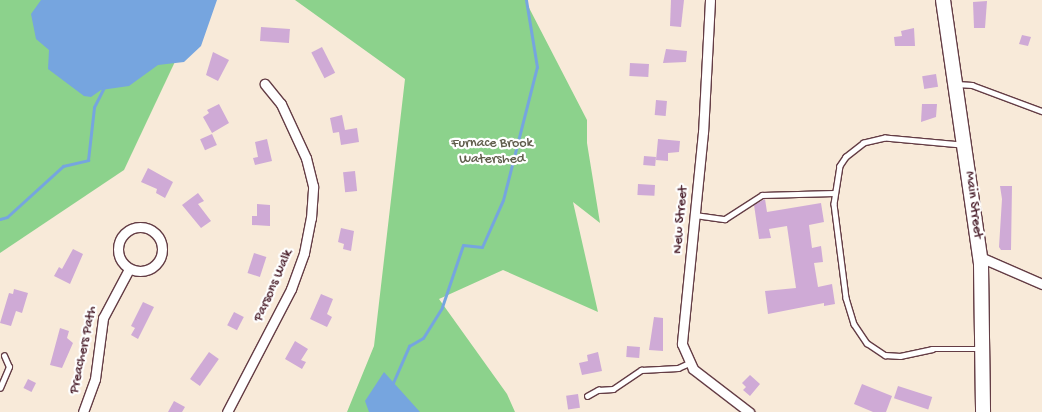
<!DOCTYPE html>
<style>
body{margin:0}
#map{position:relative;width:1042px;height:412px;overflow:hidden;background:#f8ead9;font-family:"Gochi Hand",sans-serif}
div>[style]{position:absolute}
.green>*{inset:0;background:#8cd28c}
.water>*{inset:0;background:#76a5df}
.stream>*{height:3px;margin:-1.5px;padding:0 1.5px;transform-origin:1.5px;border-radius:1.5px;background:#76a5df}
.building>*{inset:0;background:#cfaad6;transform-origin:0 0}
.roads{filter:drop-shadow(1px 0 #643d45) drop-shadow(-1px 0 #643d45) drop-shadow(0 1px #643d45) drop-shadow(0 -1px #643d45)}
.service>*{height:4.5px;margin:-2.25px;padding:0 2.25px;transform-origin:2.25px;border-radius:2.25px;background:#fff}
.minor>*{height:9px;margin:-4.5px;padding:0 4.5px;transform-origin:4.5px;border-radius:4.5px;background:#fff}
.minor>.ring{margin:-4.5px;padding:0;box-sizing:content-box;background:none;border:9px solid #fff;border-radius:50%}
.primary>*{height:14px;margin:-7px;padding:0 7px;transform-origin:7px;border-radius:7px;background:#fff}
span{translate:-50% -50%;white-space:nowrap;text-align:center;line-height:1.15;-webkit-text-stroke:4.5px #fff;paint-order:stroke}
.park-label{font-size:14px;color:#615e4d}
.street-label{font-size:14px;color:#4a1f2b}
</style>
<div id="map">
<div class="green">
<div style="clip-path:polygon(0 0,204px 0,124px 170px,0 253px)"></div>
<div style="clip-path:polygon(295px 0,525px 0,587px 120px,587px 143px,600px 223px,573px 202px,598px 312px,503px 270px,439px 299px,507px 394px,515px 412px,347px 412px,374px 346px,405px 79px)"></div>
</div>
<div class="water">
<div style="clip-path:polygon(41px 0,217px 0,201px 46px,184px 62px,158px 65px,129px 86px,101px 90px,91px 97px,84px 96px,48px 69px,49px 50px,36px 39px,31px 14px)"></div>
<div style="clip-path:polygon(384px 372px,420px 412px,369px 412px,365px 401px)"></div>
</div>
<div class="stream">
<div style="left:0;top:219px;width:7px;rotate:-16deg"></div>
<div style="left:7px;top:217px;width:76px;rotate:-42.3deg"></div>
<div style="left:63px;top:166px;width:26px;rotate:-13deg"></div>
<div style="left:88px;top:160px;width:53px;rotate:-83.5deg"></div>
<div style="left:94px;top:107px;width:22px;rotate:-63deg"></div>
<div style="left:392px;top:385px;width:43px;rotate:-66.4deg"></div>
<div style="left:409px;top:346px;width:16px;rotate:-30deg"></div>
<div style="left:423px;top:338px;width:36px;rotate:-58deg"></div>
<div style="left:442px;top:307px;width:65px;rotate:-71.3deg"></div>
<div style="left:463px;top:245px;width:19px;rotate:6deg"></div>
<div style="left:482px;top:247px;width:51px;rotate:-65.9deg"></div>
<div style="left:503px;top:200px;width:137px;rotate:-75.7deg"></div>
<div style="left:537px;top:67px;width:68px;rotate:-99.3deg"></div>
</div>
<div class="building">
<div style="clip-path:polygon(671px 0,684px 0,681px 27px,670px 26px)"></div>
<div style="clip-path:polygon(987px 1px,985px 28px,974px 28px,973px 2px)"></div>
<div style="left:261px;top:27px;width:29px;height:14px;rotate:4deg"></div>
<div style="clip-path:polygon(914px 28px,915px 46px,895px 46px,894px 37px,902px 36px,901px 31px)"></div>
<div style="clip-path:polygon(1022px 35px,1031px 37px,1028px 46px,1019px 44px)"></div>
<div style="left:322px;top:47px;width:29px;height:12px;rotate:63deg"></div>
<div style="clip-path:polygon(666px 49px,687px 51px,686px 62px,663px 63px)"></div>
<div style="clip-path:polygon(213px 52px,229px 60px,218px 81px,206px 75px)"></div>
<div style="left:630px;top:63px;width:19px;height:13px;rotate:3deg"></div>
<div style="left:936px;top:74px;width:13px;height:14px;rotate:81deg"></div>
<div style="left:656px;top:100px;width:11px;height:15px;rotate:5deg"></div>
<div style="clip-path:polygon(219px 104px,229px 123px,212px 133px,203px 117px,209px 113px,207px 110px)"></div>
<div style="clip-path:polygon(922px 104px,937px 104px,936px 117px,921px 122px)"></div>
<div style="clip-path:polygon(342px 115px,345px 130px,357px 128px,359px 142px,341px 145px,339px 132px,333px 133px,330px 118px)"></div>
<div style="left:212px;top:134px;width:12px;height:13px;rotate:66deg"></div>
<div style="clip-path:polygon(267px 139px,272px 161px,255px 165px,253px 158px,258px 157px,255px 142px)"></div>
<div style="clip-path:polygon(658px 139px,680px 141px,679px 152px,668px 153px,668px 161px,656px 160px)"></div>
<div style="left:644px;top:156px;width:12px;height:9px;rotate:5deg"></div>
<div style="clip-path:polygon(148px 168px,173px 182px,165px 198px,156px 193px,157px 189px,141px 182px)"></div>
<div style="left:355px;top:171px;width:20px;height:12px;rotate:84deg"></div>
<div style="left:638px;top:184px;width:17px;height:11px;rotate:3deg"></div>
<div style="clip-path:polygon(1000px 186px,1012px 186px,1011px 250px,1001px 250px,999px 247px,1002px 199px)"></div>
<div style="clip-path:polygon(198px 193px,204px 201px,198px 204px,211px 221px,201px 228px,182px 205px)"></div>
<div style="clip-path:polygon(765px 199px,767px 212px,821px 203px,824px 222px,809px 225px,812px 248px,821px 246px,823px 262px,814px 263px,818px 287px,832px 284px,835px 304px,824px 306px,824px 303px,768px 314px,765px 291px,796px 288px,787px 226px,769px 229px,771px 238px,759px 239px,754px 205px)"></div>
<div style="clip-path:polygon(257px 204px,270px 205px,270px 226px,252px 225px,252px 216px,257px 216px)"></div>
<div style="clip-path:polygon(341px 228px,354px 231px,351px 251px,343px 249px,344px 244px,338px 242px)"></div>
<div style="clip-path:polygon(73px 249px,83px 254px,70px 284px,54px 276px,59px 267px,62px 269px)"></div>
<div style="left:254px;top:253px;width:13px;height:21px;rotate:18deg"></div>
<div style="clip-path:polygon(14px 289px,28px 293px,22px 313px,16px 311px,11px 326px,0 323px,9px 293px,13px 294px)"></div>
<div style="clip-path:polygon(321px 294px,333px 299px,327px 314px,332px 317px,327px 327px,310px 319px)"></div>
<div style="clip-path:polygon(143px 302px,154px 307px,138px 339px,131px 335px,135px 328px,131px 326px)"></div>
<div style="left:234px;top:312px;width:11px;height:15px;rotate:27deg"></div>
<div style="clip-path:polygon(654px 317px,663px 318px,663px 351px,649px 350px)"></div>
<div style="clip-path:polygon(60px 328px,69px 331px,67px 338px,73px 343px,62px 368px,50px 365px)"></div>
<div style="clip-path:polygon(295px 341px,308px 349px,301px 360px,306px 362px,302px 369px,285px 359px)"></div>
<div style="left:627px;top:346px;width:13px;height:11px;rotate:4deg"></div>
<div style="left:209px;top:352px;width:12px;height:33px;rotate:35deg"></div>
<div style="clip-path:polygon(598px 352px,602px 371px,582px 375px,579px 363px,588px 361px,587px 355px)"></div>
<div style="clip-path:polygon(750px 375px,760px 384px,750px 396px,743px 390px,746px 387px,742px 383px)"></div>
<div style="left:28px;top:379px;width:9px;height:10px;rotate:27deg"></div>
<div style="clip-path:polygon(862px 384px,892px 396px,886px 412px,873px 412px,854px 404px)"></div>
<div style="left:898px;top:386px;width:36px;height:13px;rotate:18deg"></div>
<div style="left:578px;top:394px;width:14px;height:12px;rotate:82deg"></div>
<div style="clip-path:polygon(174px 401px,185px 407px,182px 412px,168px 412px)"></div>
</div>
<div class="roads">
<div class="service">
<div style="left:957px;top:84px;width:15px;rotate:4deg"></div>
<div style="left:972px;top:85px;width:75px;rotate:20.4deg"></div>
<div style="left:961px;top:145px;width:76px;rotate:-174.7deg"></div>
<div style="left:885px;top:138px;width:22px;rotate:167deg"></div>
<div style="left:864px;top:143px;width:23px;rotate:142deg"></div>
<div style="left:846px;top:157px;width:11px;rotate:124deg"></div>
<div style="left:840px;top:166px;width:38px;rotate:99deg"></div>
<div style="left:834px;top:204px;width:95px;rotate:82.7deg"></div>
<div style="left:846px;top:298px;width:27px;rotate:73deg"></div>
<div style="left:854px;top:324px;width:23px;rotate:56deg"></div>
<div style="left:867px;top:343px;width:22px;rotate:34deg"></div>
<div style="left:885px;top:355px;width:15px;rotate:4deg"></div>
<div style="left:900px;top:356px;width:33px;rotate:-12deg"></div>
<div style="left:932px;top:349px;width:47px"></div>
<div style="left:695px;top:215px;width:30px;rotate:8deg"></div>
<div style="left:725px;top:219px;width:44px;rotate:-33deg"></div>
<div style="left:762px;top:195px;width:72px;rotate:-1.6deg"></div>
<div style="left:0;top:388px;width:23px;rotate:-67deg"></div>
<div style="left:9px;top:367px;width:12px;rotate:-114deg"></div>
<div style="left:587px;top:396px;width:13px;rotate:-29deg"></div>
<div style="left:598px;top:390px;width:15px;rotate:-4deg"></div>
<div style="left:613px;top:389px;width:34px;rotate:-34deg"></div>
<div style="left:641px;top:370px;width:37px;rotate:-3deg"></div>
<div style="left:678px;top:368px;width:12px;rotate:-24deg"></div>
</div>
<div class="minor">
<div style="left:710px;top:0;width:132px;rotate:93deg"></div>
<div style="left:703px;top:132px;width:213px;rotate:95.7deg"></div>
<div style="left:682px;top:344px;width:27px;rotate:66deg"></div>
<div style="left:693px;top:369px;width:71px;rotate:37.5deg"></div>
<div class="ring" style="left:118px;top:227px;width:35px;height:35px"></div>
<div style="left:980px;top:257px;width:68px;rotate:23.5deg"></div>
<div style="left:83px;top:412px;width:35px;rotate:-70deg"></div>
<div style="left:95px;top:379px;width:62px;rotate:-82.5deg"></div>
<div style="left:103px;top:318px;width:55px;rotate:-62deg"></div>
<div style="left:227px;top:412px;width:139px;rotate:-62.5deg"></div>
<div style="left:291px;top:289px;width:38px;rotate:-70deg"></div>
<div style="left:304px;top:253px;width:36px;rotate:-79deg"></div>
<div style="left:311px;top:218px;width:32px;rotate:-86deg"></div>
<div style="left:313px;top:186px;width:29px;rotate:-104deg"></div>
<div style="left:306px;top:158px;width:60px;rotate:-114.8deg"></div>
<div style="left:281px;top:104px;width:26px;rotate:-129deg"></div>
</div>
<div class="primary">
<div style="left:943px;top:0;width:268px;rotate:81.8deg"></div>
<div style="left:981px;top:265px;width:147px;rotate:89.2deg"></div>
</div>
</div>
<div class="park-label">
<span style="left:492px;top:152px">Furnace Brook<br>Watershed</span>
</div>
<div class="street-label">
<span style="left:973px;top:205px;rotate:82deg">Main Street</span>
<span style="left:681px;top:220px;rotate:-85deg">New Street</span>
<span style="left:274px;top:286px;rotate:-66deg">Parsons Walk</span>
<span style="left:84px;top:350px;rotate:-78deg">Preachers Path</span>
</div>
</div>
